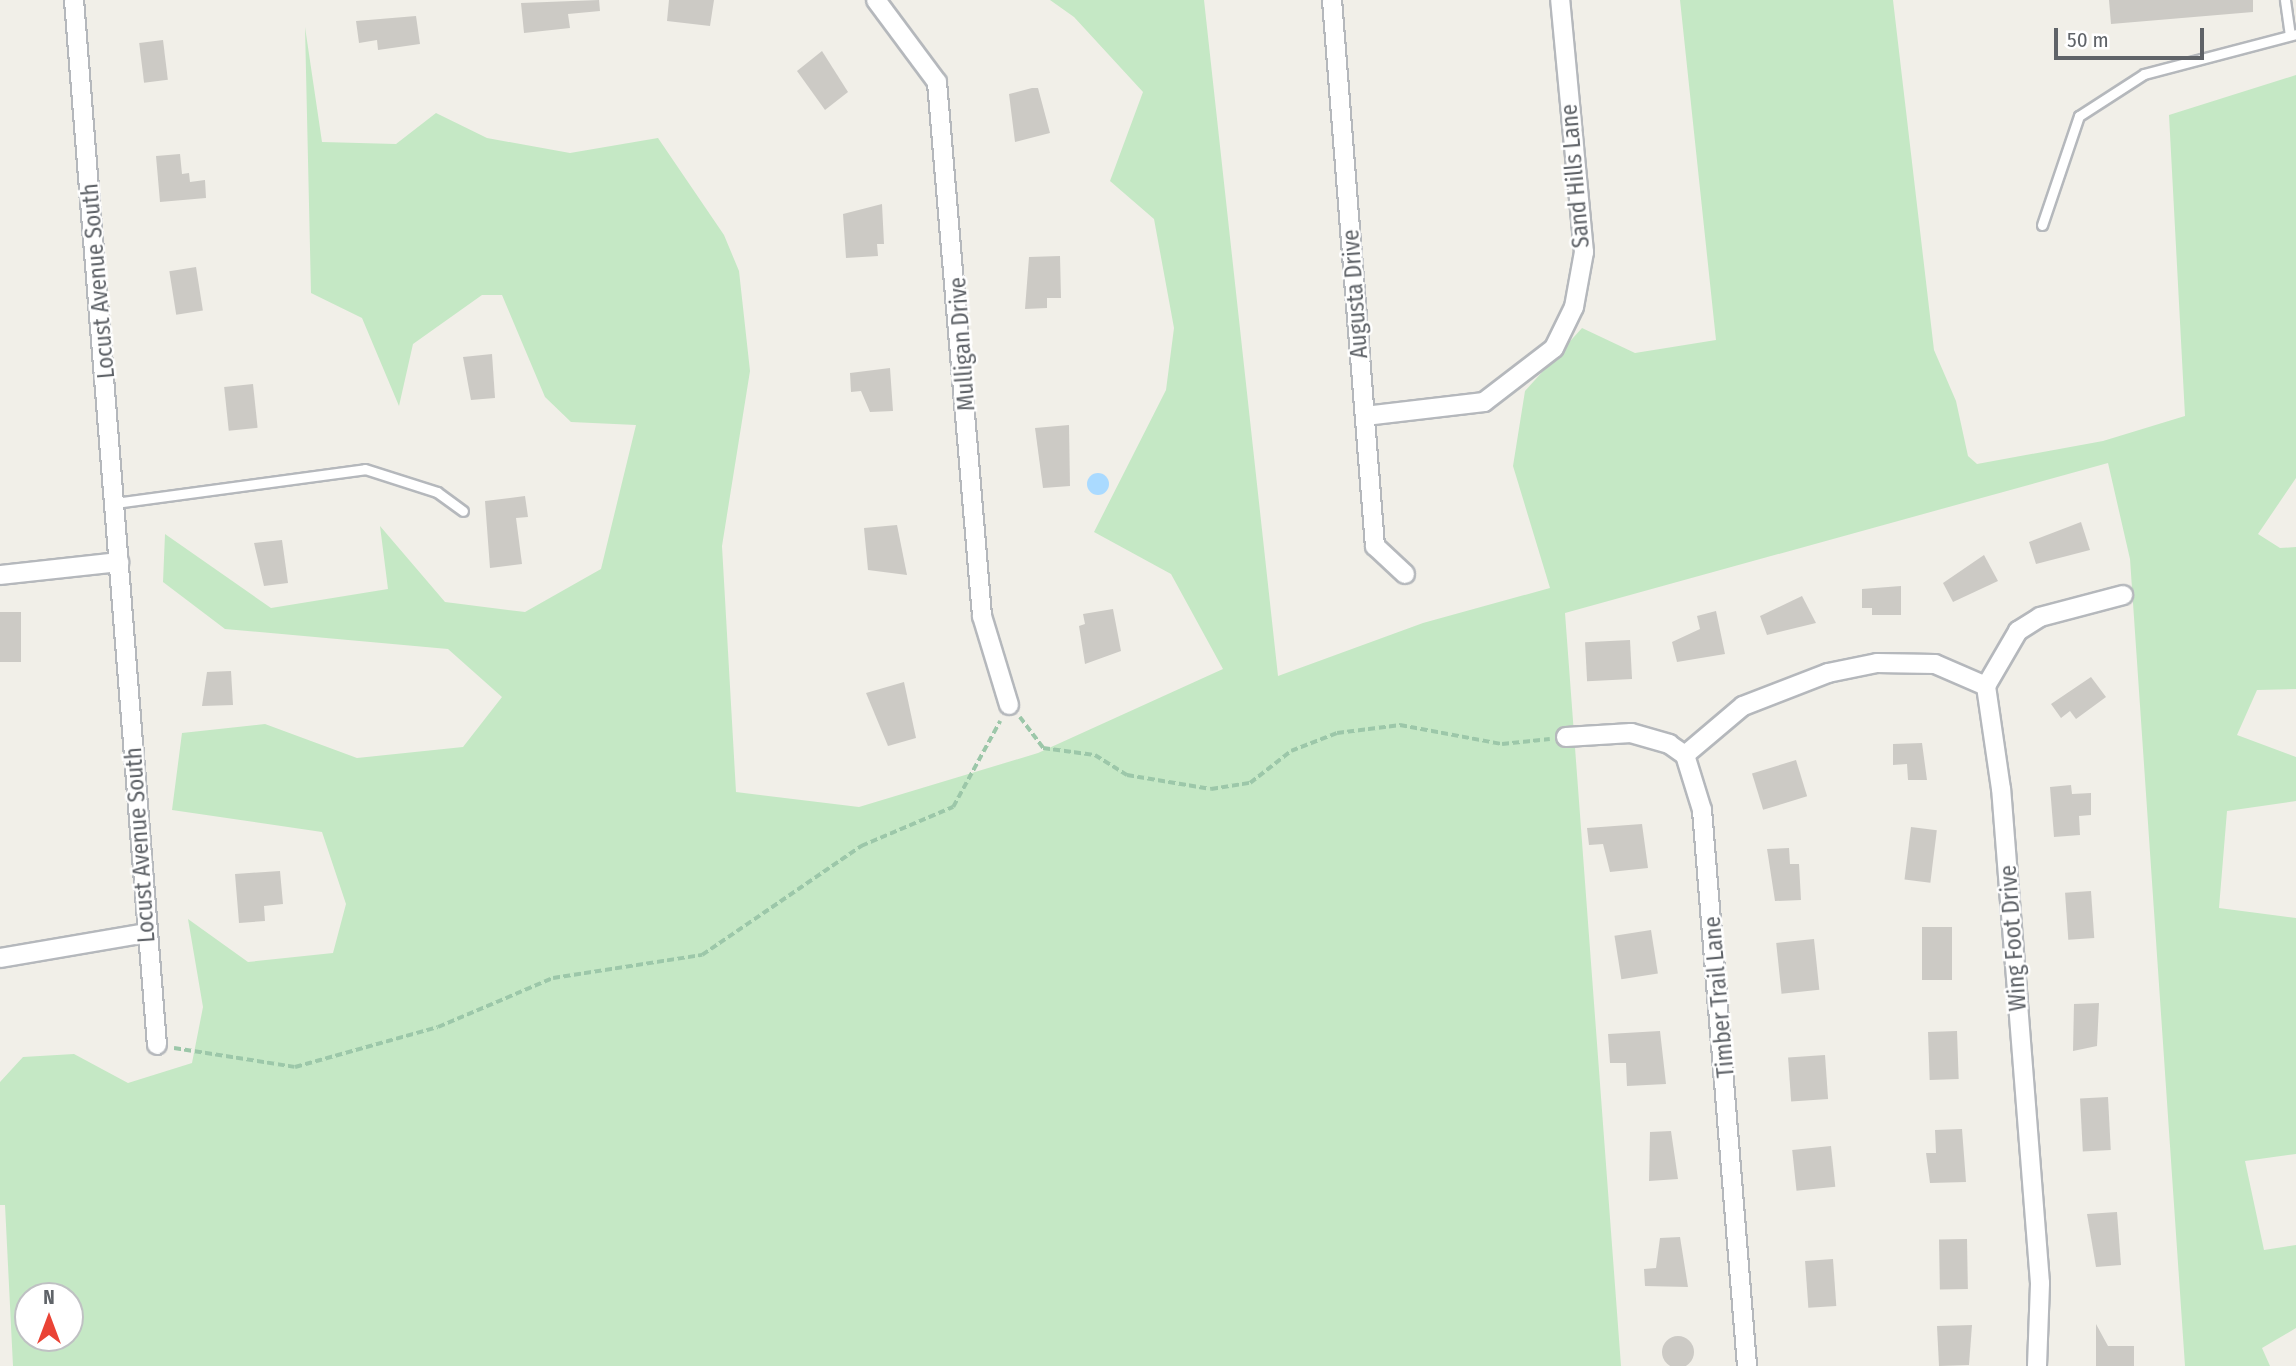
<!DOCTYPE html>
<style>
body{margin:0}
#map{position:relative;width:2296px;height:1366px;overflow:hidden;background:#f1efe8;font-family:"Fira Sans Condensed",sans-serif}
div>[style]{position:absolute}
.green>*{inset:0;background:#c5e8c5}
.water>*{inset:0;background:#aadaff}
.round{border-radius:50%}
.building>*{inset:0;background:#cccac5;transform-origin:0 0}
.path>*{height:3.5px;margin-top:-1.75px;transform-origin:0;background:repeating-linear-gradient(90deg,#9cc7a9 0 7px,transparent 0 10.5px)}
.roads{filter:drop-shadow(2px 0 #b5b8bc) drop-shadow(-2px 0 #b5b8bc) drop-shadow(0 2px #b5b8bc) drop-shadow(0 -2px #b5b8bc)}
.lane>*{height:9px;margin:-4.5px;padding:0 4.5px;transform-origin:4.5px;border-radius:4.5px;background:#fff}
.street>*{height:18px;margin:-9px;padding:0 9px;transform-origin:9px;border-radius:9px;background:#fff}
span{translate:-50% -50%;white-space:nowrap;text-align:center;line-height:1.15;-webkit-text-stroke:5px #fff;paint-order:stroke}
.street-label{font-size:23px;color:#5f6368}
.north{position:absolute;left:14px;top:1282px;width:70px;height:70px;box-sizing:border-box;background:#fff;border:2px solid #bfc1c3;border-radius:50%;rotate:0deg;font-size:19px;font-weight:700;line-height:28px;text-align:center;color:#5f6368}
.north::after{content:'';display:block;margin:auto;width:24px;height:32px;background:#ea4335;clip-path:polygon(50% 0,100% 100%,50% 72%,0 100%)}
.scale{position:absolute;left:2054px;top:28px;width:150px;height:32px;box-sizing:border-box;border:4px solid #5f6368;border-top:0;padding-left:9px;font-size:21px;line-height:24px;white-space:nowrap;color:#5f6368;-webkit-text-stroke:5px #fff;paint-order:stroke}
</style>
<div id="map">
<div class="green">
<div style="clip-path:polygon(evenodd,1050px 0,1204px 0,1278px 676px,1423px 623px,1550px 588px,1513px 466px,1525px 391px,1582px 328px,1635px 353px,1716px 340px,1680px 0,1893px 0,1934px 350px,1956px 401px,1968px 456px,1977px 464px,2103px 441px,2185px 416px,2169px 115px,2296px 75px,2296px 478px,2258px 534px,2280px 548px,2296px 547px,2296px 689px,2257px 690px,2237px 735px,2296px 757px,2296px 801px,2227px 811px,2219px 908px,2296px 918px,2296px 1154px,2245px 1161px,2264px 1250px,2296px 1245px,2296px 1328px,2262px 1348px,2270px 1366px,2185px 1366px,2130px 559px,2108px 463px,1565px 613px,1621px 1366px,13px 1366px,5px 1205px,0 1205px,0 1082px,23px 1057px,74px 1054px,128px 1083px,192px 1063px,203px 1007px,188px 919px,248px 962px,333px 953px,346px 904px,322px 832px,172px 810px,182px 733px,265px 724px,357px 758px,463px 747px,502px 697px,448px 649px,225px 629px,163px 582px,165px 534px,271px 608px,388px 589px,380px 526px,445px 602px,525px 612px,601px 569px,636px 425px,571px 422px,545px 397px,502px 295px,482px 295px,413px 344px,399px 406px,362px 318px,311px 293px,305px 27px,322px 142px,396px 144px,436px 113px,487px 138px,570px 153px,658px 138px,724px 235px,739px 271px,750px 371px,722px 546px,736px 792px,859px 807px,1038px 753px,1223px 669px,1171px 574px,1094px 532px,1166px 390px,1174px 328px,1154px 219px,1110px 181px,1143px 92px,1074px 17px,1050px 0,28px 1296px,70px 1296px,70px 1338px,28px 1338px,28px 1296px)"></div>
</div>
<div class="water">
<div class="round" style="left:1087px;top:473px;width:22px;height:22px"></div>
</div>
<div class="building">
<div style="clip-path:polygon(599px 0,600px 11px,568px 14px,570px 28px,524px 33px,521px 3px)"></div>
<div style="clip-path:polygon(669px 0,714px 0,710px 26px,667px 21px)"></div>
<div style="clip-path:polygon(2109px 0,2253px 0,2253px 12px,2111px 24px)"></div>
<div style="clip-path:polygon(416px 16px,420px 44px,378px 50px,377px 40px,359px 43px,356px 21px)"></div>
<div style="left:163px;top:40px;width:40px;height:24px;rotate:83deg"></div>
<div style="clip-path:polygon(822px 51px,848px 92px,825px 110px,797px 71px)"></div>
<div style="clip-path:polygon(1032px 88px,1038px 88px,1050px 133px,1015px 142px,1009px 94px)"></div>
<div style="clip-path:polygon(180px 154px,182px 174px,189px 173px,190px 182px,205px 180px,206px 198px,160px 202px,156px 156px)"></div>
<div style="clip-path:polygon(882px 204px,884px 244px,877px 244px,878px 256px,846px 258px,843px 214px)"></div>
<div style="clip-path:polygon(1060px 256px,1061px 298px,1047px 298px,1047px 308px,1025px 309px,1029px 257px)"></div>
<div style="left:196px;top:267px;width:44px;height:27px;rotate:81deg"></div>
<div style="clip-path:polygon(492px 354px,495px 398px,471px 400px,463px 357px)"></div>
<div style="clip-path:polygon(890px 368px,893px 411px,870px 412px,861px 391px,851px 392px,850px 373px)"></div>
<div style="left:253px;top:384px;width:44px;height:29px;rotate:84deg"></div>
<div style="clip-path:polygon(1069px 425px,1070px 486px,1043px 488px,1035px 428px)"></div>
<div style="clip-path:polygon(525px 496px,528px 517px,516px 518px,522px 564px,490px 568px,485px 501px)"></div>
<div style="clip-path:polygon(2081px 522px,2090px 550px,2036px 564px,2029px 542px)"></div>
<div style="clip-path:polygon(897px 525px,907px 575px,868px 570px,864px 528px)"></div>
<div style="clip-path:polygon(282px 540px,288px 583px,264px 586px,254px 543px)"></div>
<div style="clip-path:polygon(1984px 555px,1998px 581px,1953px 602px,1943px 583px)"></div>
<div style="clip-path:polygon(1901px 586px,1901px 615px,1872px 615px,1872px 608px,1862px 608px,1862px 589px)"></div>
<div style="clip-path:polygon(1802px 596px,1816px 623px,1767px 635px,1760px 616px)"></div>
<div style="clip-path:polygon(1113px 609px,1121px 651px,1085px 664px,1079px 626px,1085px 624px,1083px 614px)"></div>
<div style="clip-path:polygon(1716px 611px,1725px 654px,1677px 662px,1672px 642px,1700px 629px,1697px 616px)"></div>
<div style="left:21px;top:612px;width:50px;height:21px;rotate:90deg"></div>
<div style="left:1630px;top:640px;width:39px;height:45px;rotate:87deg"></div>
<div style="clip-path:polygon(231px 671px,233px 705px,202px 706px,207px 672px)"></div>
<div style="clip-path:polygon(2091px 677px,2106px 697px,2076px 719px,2070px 711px,2061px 718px,2051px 704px)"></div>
<div style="clip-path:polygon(904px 682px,916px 738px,888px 746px,866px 693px)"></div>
<div style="clip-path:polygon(1922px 743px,1927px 780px,1908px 780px,1907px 764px,1893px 765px,1893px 744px)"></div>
<div style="left:1796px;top:760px;width:38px;height:46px;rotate:73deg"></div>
<div style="clip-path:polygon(2071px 785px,2072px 794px,2091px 793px,2091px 815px,2079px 816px,2080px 835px,2054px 837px,2050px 787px)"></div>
<div style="clip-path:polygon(1642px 824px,1648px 868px,1610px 872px,1603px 844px,1589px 845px,1587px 828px)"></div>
<div style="left:1911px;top:827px;width:26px;height:53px;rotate:7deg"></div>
<div style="clip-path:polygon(1789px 848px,1790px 864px,1799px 864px,1801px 900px,1775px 901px,1767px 849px)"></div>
<div style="clip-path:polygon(280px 871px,283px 904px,264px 906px,265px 921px,239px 923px,235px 874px)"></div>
<div style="left:2091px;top:891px;width:47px;height:26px;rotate:86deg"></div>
<div style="left:1952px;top:927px;width:53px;height:30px;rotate:90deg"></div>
<div style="left:1651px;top:930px;width:44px;height:37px;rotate:81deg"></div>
<div style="left:1814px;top:939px;width:51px;height:38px;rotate:84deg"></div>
<div style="clip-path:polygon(2099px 1003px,2097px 1046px,2073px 1051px,2074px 1004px)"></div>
<div style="clip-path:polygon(1660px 1031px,1666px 1084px,1627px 1086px,1626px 1063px,1610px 1063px,1608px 1034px)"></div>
<div style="left:1957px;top:1031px;width:48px;height:29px;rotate:88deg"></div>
<div style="left:1825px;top:1055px;width:44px;height:37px;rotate:86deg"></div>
<div style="left:2108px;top:1097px;width:53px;height:28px;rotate:87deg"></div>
<div style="clip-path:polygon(1962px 1129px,1966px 1182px,1930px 1183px,1926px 1153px,1936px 1153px,1935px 1130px)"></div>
<div style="clip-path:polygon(1671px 1131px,1678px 1179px,1649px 1181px,1650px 1132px)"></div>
<div style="left:1831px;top:1146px;width:41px;height:39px;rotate:84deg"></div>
<div style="clip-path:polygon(2117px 1212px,2121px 1265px,2096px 1267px,2087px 1214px)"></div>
<div style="clip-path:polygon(1680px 1237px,1688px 1287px,1645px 1286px,1644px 1269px,1656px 1268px,1660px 1238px)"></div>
<div style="left:1967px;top:1239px;width:50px;height:28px;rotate:89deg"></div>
<div style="left:1833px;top:1259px;width:47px;height:28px;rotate:86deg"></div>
<div style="clip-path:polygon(2096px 1324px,2108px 1346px,2134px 1346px,2134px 1366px,2096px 1366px)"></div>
<div style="clip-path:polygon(1972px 1325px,1969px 1365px,1939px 1366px,1937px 1326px)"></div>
<div class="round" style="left:1662px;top:1336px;width:32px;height:32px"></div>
</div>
<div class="path">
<div style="left:1020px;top:717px;width:39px;rotate:53deg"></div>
<div style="left:1043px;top:748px;width:52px;rotate:7.7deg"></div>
<div style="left:1095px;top:755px;width:38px;rotate:32deg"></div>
<div style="left:1127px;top:775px;width:85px;rotate:9.5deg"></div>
<div style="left:1211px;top:789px;width:39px;rotate:-9deg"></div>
<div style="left:1250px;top:783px;width:52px;rotate:-38deg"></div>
<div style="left:1291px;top:751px;width:49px;rotate:-21.4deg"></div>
<div style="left:1337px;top:733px;width:64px;rotate:-7.2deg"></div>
<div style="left:1400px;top:725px;width:104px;rotate:10.6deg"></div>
<div style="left:1502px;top:744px;width:48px;rotate:-5.9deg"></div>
<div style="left:174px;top:1048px;width:122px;rotate:8.9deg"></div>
<div style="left:295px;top:1067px;width:148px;rotate:-15.6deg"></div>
<div style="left:438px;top:1027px;width:125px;rotate:-23.1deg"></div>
<div style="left:553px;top:978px;width:151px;rotate:-8.8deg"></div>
<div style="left:702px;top:955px;width:193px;rotate:-34.4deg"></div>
<div style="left:861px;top:846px;width:100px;rotate:-23deg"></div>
<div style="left:953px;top:807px;width:98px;rotate:-61.3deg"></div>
</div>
<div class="roads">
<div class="lane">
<div style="left:2285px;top:0;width:35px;rotate:82deg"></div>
<div style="left:2042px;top:225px;width:115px;rotate:-71.3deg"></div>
<div style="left:2079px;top:116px;width:77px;rotate:-32.9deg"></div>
<div style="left:2144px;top:74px;width:157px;rotate:-14.7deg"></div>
<div style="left:115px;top:503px;width:252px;rotate:-7.7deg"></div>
<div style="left:365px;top:469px;width:76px;rotate:17.7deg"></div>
<div style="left:437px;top:492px;width:32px;rotate:36deg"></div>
</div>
<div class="street">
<div style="left:74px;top:0;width:1048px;rotate:85.46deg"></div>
<div style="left:876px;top:0;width:102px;rotate:53.4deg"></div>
<div style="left:937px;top:82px;width:536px;rotate:85.18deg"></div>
<div style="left:982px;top:616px;width:93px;rotate:73.1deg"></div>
<div style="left:1332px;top:0;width:548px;rotate:85.5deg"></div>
<div style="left:1375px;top:546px;width:41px;rotate:43deg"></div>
<div style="left:1365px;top:416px;width:120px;rotate:-6.7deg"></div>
<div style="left:1484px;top:402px;width:88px;rotate:-37.6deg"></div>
<div style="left:1554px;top:348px;width:46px;rotate:-64deg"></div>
<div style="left:1574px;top:307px;width:56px;rotate:-79.7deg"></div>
<div style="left:1584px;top:252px;width:253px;rotate:-95.4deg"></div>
<div style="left:0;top:575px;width:120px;rotate:-6.2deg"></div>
<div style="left:1566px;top:737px;width:65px;rotate:-3.5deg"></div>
<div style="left:1631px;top:733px;width:40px;rotate:16deg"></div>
<div style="left:1669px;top:744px;width:19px;rotate:35deg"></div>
<div style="left:1685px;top:755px;width:58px;rotate:72.8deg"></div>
<div style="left:1702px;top:810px;width:558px;rotate:85.37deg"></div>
<div style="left:1685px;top:755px;width:76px;rotate:-40.2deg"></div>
<div style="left:1743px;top:706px;width:91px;rotate:-21.2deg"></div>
<div style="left:1828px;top:673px;width:50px;rotate:-11.5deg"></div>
<div style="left:1877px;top:663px;width:58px;rotate:1deg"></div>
<div style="left:1935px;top:664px;width:56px;rotate:23.3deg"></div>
<div style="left:0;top:958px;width:149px;rotate:-9.7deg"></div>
<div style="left:2037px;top:1366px;width:83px;rotate:-87.9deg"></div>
<div style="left:2040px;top:1283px;width:496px;rotate:-94.5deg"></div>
<div style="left:2001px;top:789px;width:104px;rotate:-98.3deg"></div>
<div style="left:1986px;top:686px;width:64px;rotate:-59.8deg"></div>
<div style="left:2018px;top:631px;width:26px;rotate:-32deg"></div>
<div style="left:2040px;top:617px;width:86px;rotate:-14.8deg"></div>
</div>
</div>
<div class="street-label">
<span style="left:1575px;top:176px;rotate:-95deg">Sand Hills Lane</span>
<span style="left:98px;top:281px;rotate:-95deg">Locust Avenue South</span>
<span style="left:1355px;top:294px;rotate:-94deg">Augusta Drive</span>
<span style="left:962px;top:344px;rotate:-94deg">Mulligan Drive</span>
<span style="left:140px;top:845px;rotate:-94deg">Locust Avenue South</span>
<span style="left:2013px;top:938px;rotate:-94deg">Wing Foot Drive</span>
<span style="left:1719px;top:997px;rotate:-95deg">Timber Trail Lane</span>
</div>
<div class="north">N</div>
<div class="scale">50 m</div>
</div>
